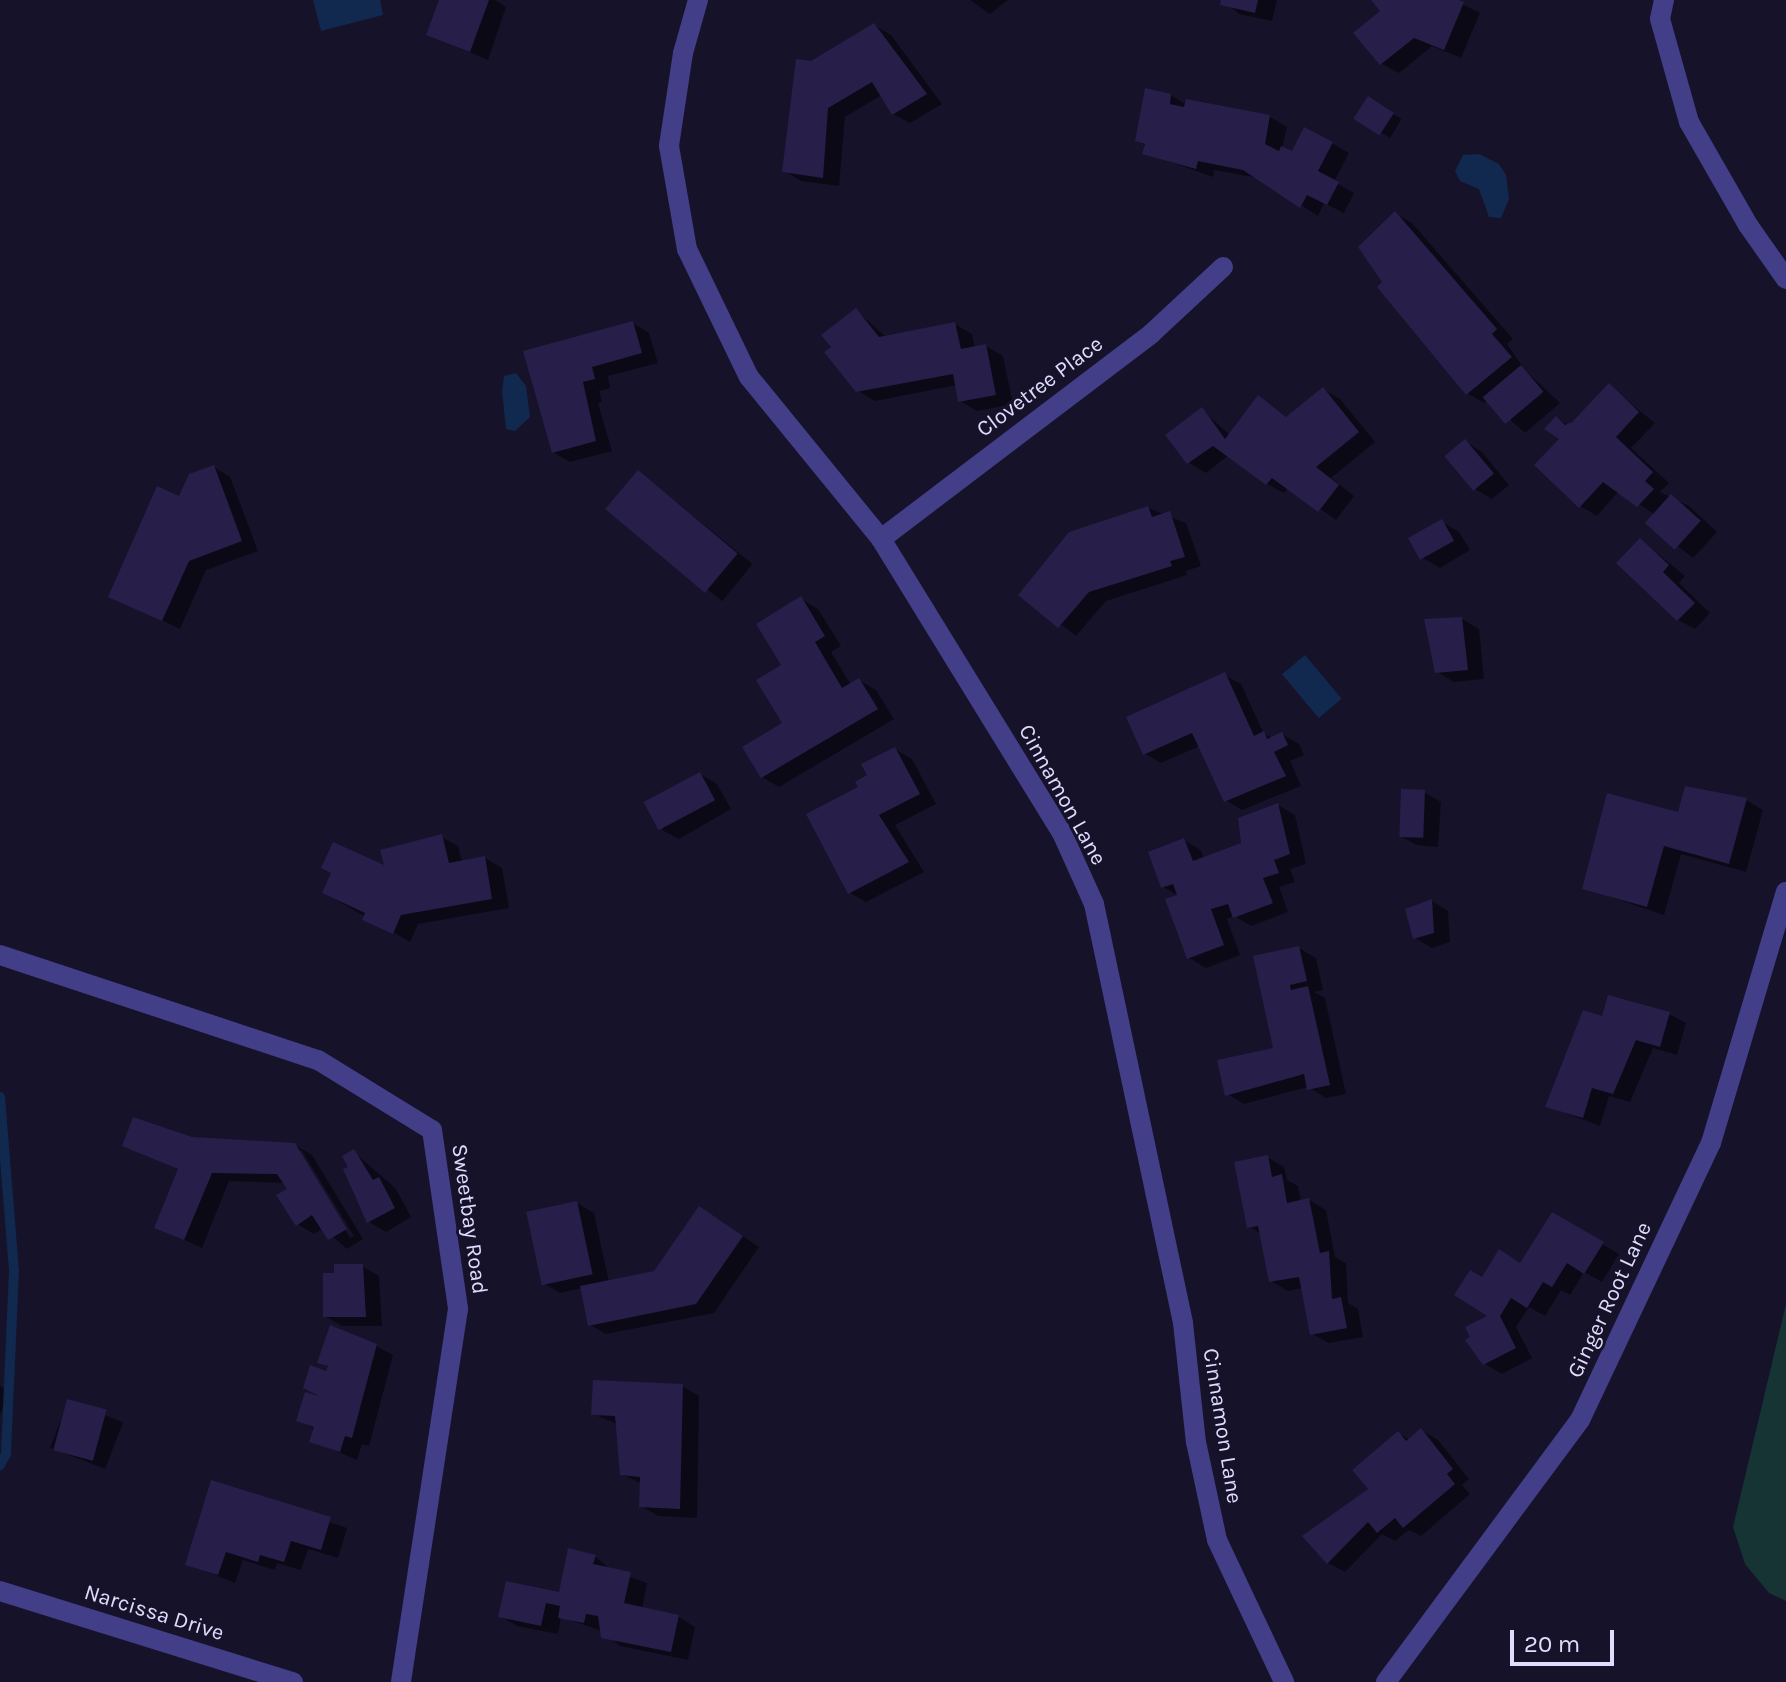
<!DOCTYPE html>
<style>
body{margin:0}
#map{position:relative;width:1786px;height:1682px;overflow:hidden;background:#16122a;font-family:Karla,sans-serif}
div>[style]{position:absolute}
.green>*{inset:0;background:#153433}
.water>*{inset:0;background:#11284f;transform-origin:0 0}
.shadow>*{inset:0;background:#0007;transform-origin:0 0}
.stream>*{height:10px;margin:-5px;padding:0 5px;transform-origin:5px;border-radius:5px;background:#11284f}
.building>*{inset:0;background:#281e4a;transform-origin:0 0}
.minor>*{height:20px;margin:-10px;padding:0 10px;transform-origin:10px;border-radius:10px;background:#423e87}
span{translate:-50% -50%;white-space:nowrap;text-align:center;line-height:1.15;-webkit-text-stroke:6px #16122a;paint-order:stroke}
.street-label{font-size:22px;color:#e0dcfe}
.scale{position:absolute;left:1510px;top:1630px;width:104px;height:36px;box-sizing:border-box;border:4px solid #e0dcfe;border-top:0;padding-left:10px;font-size:24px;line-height:28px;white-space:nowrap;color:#e0dcfe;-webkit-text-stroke:6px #16122a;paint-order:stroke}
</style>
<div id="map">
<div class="green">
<div style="clip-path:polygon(1786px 1304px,1786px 1601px,1769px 1593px,1745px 1564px,1733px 1527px)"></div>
</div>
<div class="water">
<div style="clip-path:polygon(313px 0,380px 0,383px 15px,321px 31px)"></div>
<div style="clip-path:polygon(1479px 154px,1499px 164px,1506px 175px,1509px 199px,1501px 218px,1489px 217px,1479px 189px,1460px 181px,1455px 171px,1463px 155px)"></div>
<div style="clip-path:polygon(516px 373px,526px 386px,530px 417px,515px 431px,506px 429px,502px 391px,504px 376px)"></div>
<div style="left:1305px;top:655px;width:57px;height:30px;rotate:50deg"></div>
</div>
<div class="shadow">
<div style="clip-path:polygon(441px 0,495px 0,506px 7px,488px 60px,429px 35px)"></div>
<div style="clip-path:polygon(970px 0,1008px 0,990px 14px)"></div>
<div style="clip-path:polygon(1223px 0,1277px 0,1272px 21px,1239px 14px)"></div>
<div style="clip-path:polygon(1373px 0,1454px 0,1480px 13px,1461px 58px,1432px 46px,1399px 73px,1382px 64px,1382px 11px)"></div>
<div style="clip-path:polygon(874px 25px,891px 35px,942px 104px,910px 123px,893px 114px,882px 95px,845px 117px,839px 186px,801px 181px,784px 171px)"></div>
<div style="clip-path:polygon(1171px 95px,1187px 105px,1270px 117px,1287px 127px,1282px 148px,1292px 154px,1332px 143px,1349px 153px,1334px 182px,1354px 193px,1344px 213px,1324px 203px,1318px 216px,1259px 178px,1214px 170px,1213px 177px,1145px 153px,1146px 146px,1137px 140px)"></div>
<div style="left:1368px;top:99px;width:39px;height:22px;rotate:31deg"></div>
<div style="clip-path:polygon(1395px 213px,1412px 223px,1513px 339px,1507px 344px,1525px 370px,1560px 403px,1525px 433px,1488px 400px,1484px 403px,1467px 393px,1385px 283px)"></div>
<div style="clip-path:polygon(856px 310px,887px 338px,955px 324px,972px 334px,975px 349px,986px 346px,1003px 356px,1013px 404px,977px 411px,960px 401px,957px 385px,875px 401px,858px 391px,834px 347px)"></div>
<div style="clip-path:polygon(633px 323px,649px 333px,658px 363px,608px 376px,610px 388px,599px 391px,602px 402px,598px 403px,612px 451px,570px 462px,553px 452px,526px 353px)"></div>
<div style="clip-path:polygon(1609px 386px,1655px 423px,1631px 448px,1669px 483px,1660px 492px,1689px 506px,1717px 532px,1693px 558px,1648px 523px,1654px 514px,1619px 491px,1597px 516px,1580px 506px,1557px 419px,1568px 425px)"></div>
<div style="clip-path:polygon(1323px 389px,1340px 399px,1375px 442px,1331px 478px,1354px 496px,1336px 520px,1289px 487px,1284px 493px,1267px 484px,1229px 455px,1206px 473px,1189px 463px,1168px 435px,1202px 410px,1230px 435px,1258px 398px,1288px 418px)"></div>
<div style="clip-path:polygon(1466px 442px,1482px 452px,1509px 485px,1492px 499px,1475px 489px)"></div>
<div style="clip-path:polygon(214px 467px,230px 477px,258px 551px,206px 570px,180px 629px,111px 596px,180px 499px)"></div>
<div style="left:639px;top:472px;width:146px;height:48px;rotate:39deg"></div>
<div style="clip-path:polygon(1148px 508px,1186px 523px,1201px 566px,1186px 571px,1187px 575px,1106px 601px,1076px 636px,1021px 594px)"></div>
<div style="clip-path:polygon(1442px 522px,1459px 532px,1470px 550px,1440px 568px,1423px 558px)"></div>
<div style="clip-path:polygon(1641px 540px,1685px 576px,1679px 583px,1710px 613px,1695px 629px,1678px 620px)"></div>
<div style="clip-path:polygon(801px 599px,818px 609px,841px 646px,831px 652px,851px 685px,859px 680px,876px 690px,894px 719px,779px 787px,762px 777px,785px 724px,783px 666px)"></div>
<div style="clip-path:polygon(1462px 619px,1479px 629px,1484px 679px,1454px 682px,1437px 672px)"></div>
<div style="clip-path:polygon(1224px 675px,1241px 684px,1264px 734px,1272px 738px,1282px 734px,1299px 744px,1304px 755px,1290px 761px,1301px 786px,1242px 810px,1225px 800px,1200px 746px,1161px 763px,1144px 753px)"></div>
<div style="clip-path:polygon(895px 749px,912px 759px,936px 804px,895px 825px,924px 872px,866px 902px,850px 893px,861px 788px)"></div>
<div style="clip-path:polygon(700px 774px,717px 784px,731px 809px,679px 839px,662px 830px)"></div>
<div style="clip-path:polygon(1424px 792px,1441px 802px,1438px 847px,1417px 845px,1400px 836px)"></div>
<div style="clip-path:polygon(1746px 800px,1763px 810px,1746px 872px,1681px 854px,1664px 915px,1584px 888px,1680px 814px)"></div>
<div style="clip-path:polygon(1278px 805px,1295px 815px,1306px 864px,1290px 869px,1295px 882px,1279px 887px,1288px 912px,1251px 926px,1234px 916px,1227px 919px,1240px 955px,1206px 968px,1189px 958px,1179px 896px,1163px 887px,1184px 840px,1201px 850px,1204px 859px,1244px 844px)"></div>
<div style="clip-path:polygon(441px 837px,458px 846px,462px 862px,485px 858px,502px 868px,509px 908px,418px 924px,410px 942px,324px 893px,387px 869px)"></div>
<div style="clip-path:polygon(1432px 901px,1448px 911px,1450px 942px,1432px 948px,1415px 938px)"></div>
<div style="clip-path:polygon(1299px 948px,1316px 958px,1323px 990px,1314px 992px,1325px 998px,1346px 1094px,1326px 1098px,1308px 1087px,1244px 1104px,1227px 1094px,1275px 1049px,1255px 958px)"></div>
<div style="clip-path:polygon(1669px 1014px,1686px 1023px,1677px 1055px,1653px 1048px,1630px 1102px,1609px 1096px,1600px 1126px,1547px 1106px,1603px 1018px)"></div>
<div style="clip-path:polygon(evenodd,192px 1139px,295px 1145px,312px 1155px,363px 1239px,347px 1249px,323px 1228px,314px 1234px,297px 1224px,285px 1183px,229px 1181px,202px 1248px,156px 1227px,180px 1170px,124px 1145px,192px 1139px,298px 1151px,302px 1151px,354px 1236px,350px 1238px,298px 1151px)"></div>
<div style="clip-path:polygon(354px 1152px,396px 1189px,411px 1217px,386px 1232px,369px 1222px,353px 1193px,357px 1191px)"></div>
<div style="clip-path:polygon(1267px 1157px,1284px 1167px,1287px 1180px,1298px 1186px,1301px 1202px,1309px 1200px,1326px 1210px,1335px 1257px,1346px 1263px,1348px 1303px,1358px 1309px,1363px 1337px,1329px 1343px,1312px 1334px,1303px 1288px,1288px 1291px,1271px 1281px,1261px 1234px,1249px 1226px)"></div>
<div style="clip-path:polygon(577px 1203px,594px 1213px,609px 1282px,655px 1273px,716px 1218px,759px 1247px,714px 1313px,606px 1334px,590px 1325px,583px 1288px,560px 1293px,543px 1283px)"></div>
<div style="clip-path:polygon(1552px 1214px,1619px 1254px,1602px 1282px,1584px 1272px,1570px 1295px,1561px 1290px,1545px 1316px,1529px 1307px,1516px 1327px,1532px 1358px,1502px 1374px,1485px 1364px,1491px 1316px,1483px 1279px,1521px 1265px)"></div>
<div style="clip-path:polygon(362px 1266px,379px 1276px,382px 1326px,342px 1326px,325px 1316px,336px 1275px)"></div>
<div style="clip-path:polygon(376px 1346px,393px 1355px,369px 1446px,362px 1444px,357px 1460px,312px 1441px,315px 1429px,298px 1420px,322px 1399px,330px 1368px,320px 1362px)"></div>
<div style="clip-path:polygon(0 1386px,10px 1392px,0 1415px)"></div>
<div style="clip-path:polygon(682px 1386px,699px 1396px,697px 1518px,658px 1516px,641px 1506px,642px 1484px,622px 1474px,617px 1424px,593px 1414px)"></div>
<div style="left:68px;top:1401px;width:59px;height:50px;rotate:21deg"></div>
<div style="clip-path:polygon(1421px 1430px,1438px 1440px,1469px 1479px,1462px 1485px,1470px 1494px,1421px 1536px,1409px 1530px,1395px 1541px,1382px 1534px,1345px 1572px,1328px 1563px,1305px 1536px,1371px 1489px,1398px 1433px,1410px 1440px)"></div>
<div style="clip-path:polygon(212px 1482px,347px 1528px,338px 1558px,308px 1549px,301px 1570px,277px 1563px,275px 1570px,243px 1560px,235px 1583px,188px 1564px)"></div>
<div style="clip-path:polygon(595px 1556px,611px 1570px,647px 1583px,642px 1609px,679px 1617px,695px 1627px,688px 1660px,620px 1646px,602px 1631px,561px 1617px,558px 1634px,517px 1626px,501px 1616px,560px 1595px)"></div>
</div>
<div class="stream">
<div style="left:0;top:1097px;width:174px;rotate:85.4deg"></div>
<div style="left:14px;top:1270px;width:184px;rotate:92.5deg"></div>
<div style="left:6px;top:1454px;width:13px;rotate:119deg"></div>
</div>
<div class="building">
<div style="clip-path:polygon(439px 0,489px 0,470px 52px,426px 35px)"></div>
<div style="clip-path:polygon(1221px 0,1258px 0,1255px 13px,1220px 5px)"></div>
<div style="clip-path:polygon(1371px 0,1459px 0,1464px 2px,1444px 50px,1414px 38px,1380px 65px,1353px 33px,1380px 11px)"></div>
<div style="clip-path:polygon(874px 23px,927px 94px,892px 115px,872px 82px,828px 108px,823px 178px,782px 172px,796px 59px,811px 61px)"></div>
<div style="clip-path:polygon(1145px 88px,1171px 94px,1170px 104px,1184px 107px,1186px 99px,1270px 115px,1265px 144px,1279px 151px,1281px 146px,1292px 151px,1304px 127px,1333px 142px,1318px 171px,1339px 182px,1327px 205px,1307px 195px,1300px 208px,1243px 170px,1198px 161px,1196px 169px,1142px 154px,1145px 144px,1135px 141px)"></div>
<div style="left:1368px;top:96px;width:31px;height:27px;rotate:33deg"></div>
<div style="clip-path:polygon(1395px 211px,1497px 329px,1492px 334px,1512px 357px,1466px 395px,1377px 287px,1382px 282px,1358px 247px)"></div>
<div style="clip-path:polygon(856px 308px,879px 337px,955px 322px,961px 349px,986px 344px,996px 395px,958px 402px,953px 374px,856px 392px,824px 352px,831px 347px,821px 335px)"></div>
<div style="clip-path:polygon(633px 321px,642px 353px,592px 367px,595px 379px,583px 382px,596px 441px,552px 453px,523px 351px)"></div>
<div style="left:1521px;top:365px;width:35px;height:50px;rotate:50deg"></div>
<div style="clip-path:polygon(1609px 383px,1639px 412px,1616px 437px,1653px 472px,1645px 481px,1654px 489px,1637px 507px,1603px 482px,1579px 508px,1534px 465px,1559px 439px,1544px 429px,1556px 416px,1565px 425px,1572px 422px)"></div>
<div style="clip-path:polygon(1323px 387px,1359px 432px,1316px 467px,1339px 485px,1318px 512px,1272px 478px,1266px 485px,1213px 446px,1187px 464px,1165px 435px,1202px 407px,1225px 439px,1258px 395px,1286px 417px)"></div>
<div style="left:1465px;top:439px;width:45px;height:27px;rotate:50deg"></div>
<div style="clip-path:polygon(214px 465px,242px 541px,189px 561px,162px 621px,108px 597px,157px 486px,179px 496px,189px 474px)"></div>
<div style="left:638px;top:470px;width:130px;height:51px;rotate:40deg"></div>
<div style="left:1671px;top:494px;width:40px;height:39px;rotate:42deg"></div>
<div style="clip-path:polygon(1148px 506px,1152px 517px,1170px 511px,1185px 557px,1170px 561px,1172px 566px,1089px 592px,1058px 628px,1018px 595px,1069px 532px)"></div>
<div style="left:1442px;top:519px;width:25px;height:39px;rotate:61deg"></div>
<div style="clip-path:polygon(1640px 538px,1669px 565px,1663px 572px,1695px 603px,1677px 621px,1616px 563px)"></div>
<div style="clip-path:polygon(801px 596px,825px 636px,815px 642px,842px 688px,859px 678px,878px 709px,761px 778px,742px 747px,782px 723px,756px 680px,781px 665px,756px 624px)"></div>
<div style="clip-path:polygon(1462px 617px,1468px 670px,1435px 673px,1424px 619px)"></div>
<div style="clip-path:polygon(1225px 672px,1254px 736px,1264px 731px,1267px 739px,1282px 732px,1288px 745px,1274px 752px,1286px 776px,1224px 802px,1192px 733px,1143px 755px,1126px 717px)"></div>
<div style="clip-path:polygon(895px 747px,920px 794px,879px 815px,909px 862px,848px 894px,806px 814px,858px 787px,855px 782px,867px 775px,861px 764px)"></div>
<div style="left:700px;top:772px;width:32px;height:64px;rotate:62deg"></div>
<div style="clip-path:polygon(1685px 786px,1747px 798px,1729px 864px,1664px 846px,1647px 907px,1582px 889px,1607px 793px,1678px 812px)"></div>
<div style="left:1401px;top:789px;width:24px;height:48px;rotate:2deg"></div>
<div style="clip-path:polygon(1278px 803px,1290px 854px,1274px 860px,1279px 873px,1263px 878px,1273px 903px,1233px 918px,1228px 904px,1211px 909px,1224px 945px,1187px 959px,1165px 899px,1177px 895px,1173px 884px,1161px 888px,1148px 852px,1184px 838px,1193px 861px,1241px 843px,1238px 818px)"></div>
<div style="clip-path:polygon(442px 834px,449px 863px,485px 856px,492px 899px,401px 915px,393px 934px,362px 920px,365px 913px,322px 893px,331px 873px,321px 868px,333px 842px,384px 865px,380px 850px)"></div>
<div style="clip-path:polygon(1432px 899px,1434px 933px,1413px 939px,1405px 909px)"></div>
<div style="clip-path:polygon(1299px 946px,1307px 981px,1290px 985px,1291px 990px,1308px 986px,1330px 1085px,1307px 1090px,1304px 1074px,1225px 1096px,1217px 1060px,1273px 1048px,1253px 956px)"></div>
<div style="clip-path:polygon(1608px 995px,1670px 1012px,1660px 1047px,1636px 1040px,1613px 1094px,1592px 1088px,1583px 1118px,1545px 1107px,1583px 1010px,1602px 1016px)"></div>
<div style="clip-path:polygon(133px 1117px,192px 1137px,295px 1143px,347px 1229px,328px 1240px,312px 1215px,296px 1226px,276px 1195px,287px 1189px,277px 1174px,212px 1173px,184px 1240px,154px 1228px,178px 1169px,122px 1146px)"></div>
<div style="clip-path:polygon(354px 1149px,373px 1180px,379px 1177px,395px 1208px,367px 1223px,343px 1169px,348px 1167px,342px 1156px)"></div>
<div style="clip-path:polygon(1268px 1155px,1272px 1177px,1282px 1174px,1287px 1203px,1309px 1198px,1320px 1253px,1329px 1251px,1332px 1299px,1341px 1297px,1347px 1328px,1310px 1335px,1299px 1277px,1269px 1282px,1258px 1226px,1247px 1228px,1234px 1162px)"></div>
<div style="left:577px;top:1201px;width:75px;height:52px;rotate:78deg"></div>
<div style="clip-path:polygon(699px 1206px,743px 1236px,696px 1304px,588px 1326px,580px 1286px,654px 1271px)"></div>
<div style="clip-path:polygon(1552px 1212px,1604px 1242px,1584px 1274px,1567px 1263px,1552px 1287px,1543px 1282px,1527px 1308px,1511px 1298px,1500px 1316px,1516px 1348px,1483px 1365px,1465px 1340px,1470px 1337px,1465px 1327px,1487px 1316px,1454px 1295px,1470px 1270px,1482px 1277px,1499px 1249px,1520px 1263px)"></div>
<div style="clip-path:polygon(334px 1264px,363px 1264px,366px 1317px,323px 1317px,323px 1273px,334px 1273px)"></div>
<div style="clip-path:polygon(330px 1325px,377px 1344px,352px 1438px,345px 1436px,340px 1452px,309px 1442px,314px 1427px,296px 1421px,305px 1392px,319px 1396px,303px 1388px,310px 1365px,326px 1371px,328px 1366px,317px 1363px)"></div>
<div style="clip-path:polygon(593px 1380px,683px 1384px,680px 1509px,639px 1507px,640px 1477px,620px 1475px,615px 1416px,591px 1415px)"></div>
<div style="left:67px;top:1399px;width:41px;height:53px;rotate:15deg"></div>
<div style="clip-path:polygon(1421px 1428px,1453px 1469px,1447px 1474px,1455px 1484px,1403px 1528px,1395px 1518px,1377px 1533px,1368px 1522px,1327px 1564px,1302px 1536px,1368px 1489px,1352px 1470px,1398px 1431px,1406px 1441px)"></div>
<div style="clip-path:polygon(211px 1480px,331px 1517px,321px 1550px,291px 1541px,284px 1562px,260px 1555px,258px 1562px,226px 1552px,218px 1575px,185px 1565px)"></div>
<div style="clip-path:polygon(568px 1548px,596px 1555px,593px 1564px,631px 1572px,624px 1603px,679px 1615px,671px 1652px,601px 1638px,598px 1616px,586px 1614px,584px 1623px,558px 1618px,560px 1606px,546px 1603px,541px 1626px,498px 1617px,506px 1581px,559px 1592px)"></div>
</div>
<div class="minor">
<div style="left:698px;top:0;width:55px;rotate:105.8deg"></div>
<div style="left:683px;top:53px;width:94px;rotate:98.6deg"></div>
<div style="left:669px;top:146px;width:105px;rotate:80.1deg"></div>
<div style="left:687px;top:249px;width:142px;rotate:64.2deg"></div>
<div style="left:749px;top:377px;width:209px;rotate:50.8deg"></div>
<div style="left:881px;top:539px;width:345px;rotate:58.4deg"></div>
<div style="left:1062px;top:833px;width:78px;rotate:65.7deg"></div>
<div style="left:1094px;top:904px;width:428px;rotate:78deg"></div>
<div style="left:1183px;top:1323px;width:120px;rotate:83.8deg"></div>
<div style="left:1196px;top:1442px;width:100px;rotate:77.9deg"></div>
<div style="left:1217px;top:1540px;width:157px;rotate:64.7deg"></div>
<div style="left:1664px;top:0;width:19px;rotate:102deg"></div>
<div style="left:1660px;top:19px;width:107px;rotate:74.3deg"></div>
<div style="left:1689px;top:122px;width:119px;rotate:60.2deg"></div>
<div style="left:1748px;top:225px;width:66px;rotate:54.9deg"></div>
<div style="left:881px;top:539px;width:340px;rotate:-37.2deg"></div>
<div style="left:1152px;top:333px;width:97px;rotate:-42.9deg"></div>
<div style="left:0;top:955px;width:335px;rotate:18.3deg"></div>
<div style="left:318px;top:1060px;width:134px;rotate:31.6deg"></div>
<div style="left:432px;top:1130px;width:181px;rotate:81.7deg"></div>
<div style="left:458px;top:1309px;width:377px;rotate:98.7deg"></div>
<div style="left:0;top:1591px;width:307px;rotate:17.3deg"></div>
<div style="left:1386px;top:1682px;width:326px;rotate:-53.5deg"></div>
<div style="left:1580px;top:1420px;width:306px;rotate:-64.7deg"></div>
<div style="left:1711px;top:1143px;width:262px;rotate:-73.4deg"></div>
</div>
<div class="street-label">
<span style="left:1040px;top:387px;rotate:-37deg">Clovetree Place</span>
<span style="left:1062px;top:795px;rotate:61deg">Cinnamon Lane</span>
<span style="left:469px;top:1219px;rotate:82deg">Sweetbay Road</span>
<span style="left:1610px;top:1300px;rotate:-65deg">Ginger Root Lane</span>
<span style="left:1222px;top:1426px;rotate:81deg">Cinnamon Lane</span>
<span style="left:154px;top:1613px;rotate:17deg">Narcissa Drive</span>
</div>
<div class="scale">20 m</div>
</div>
